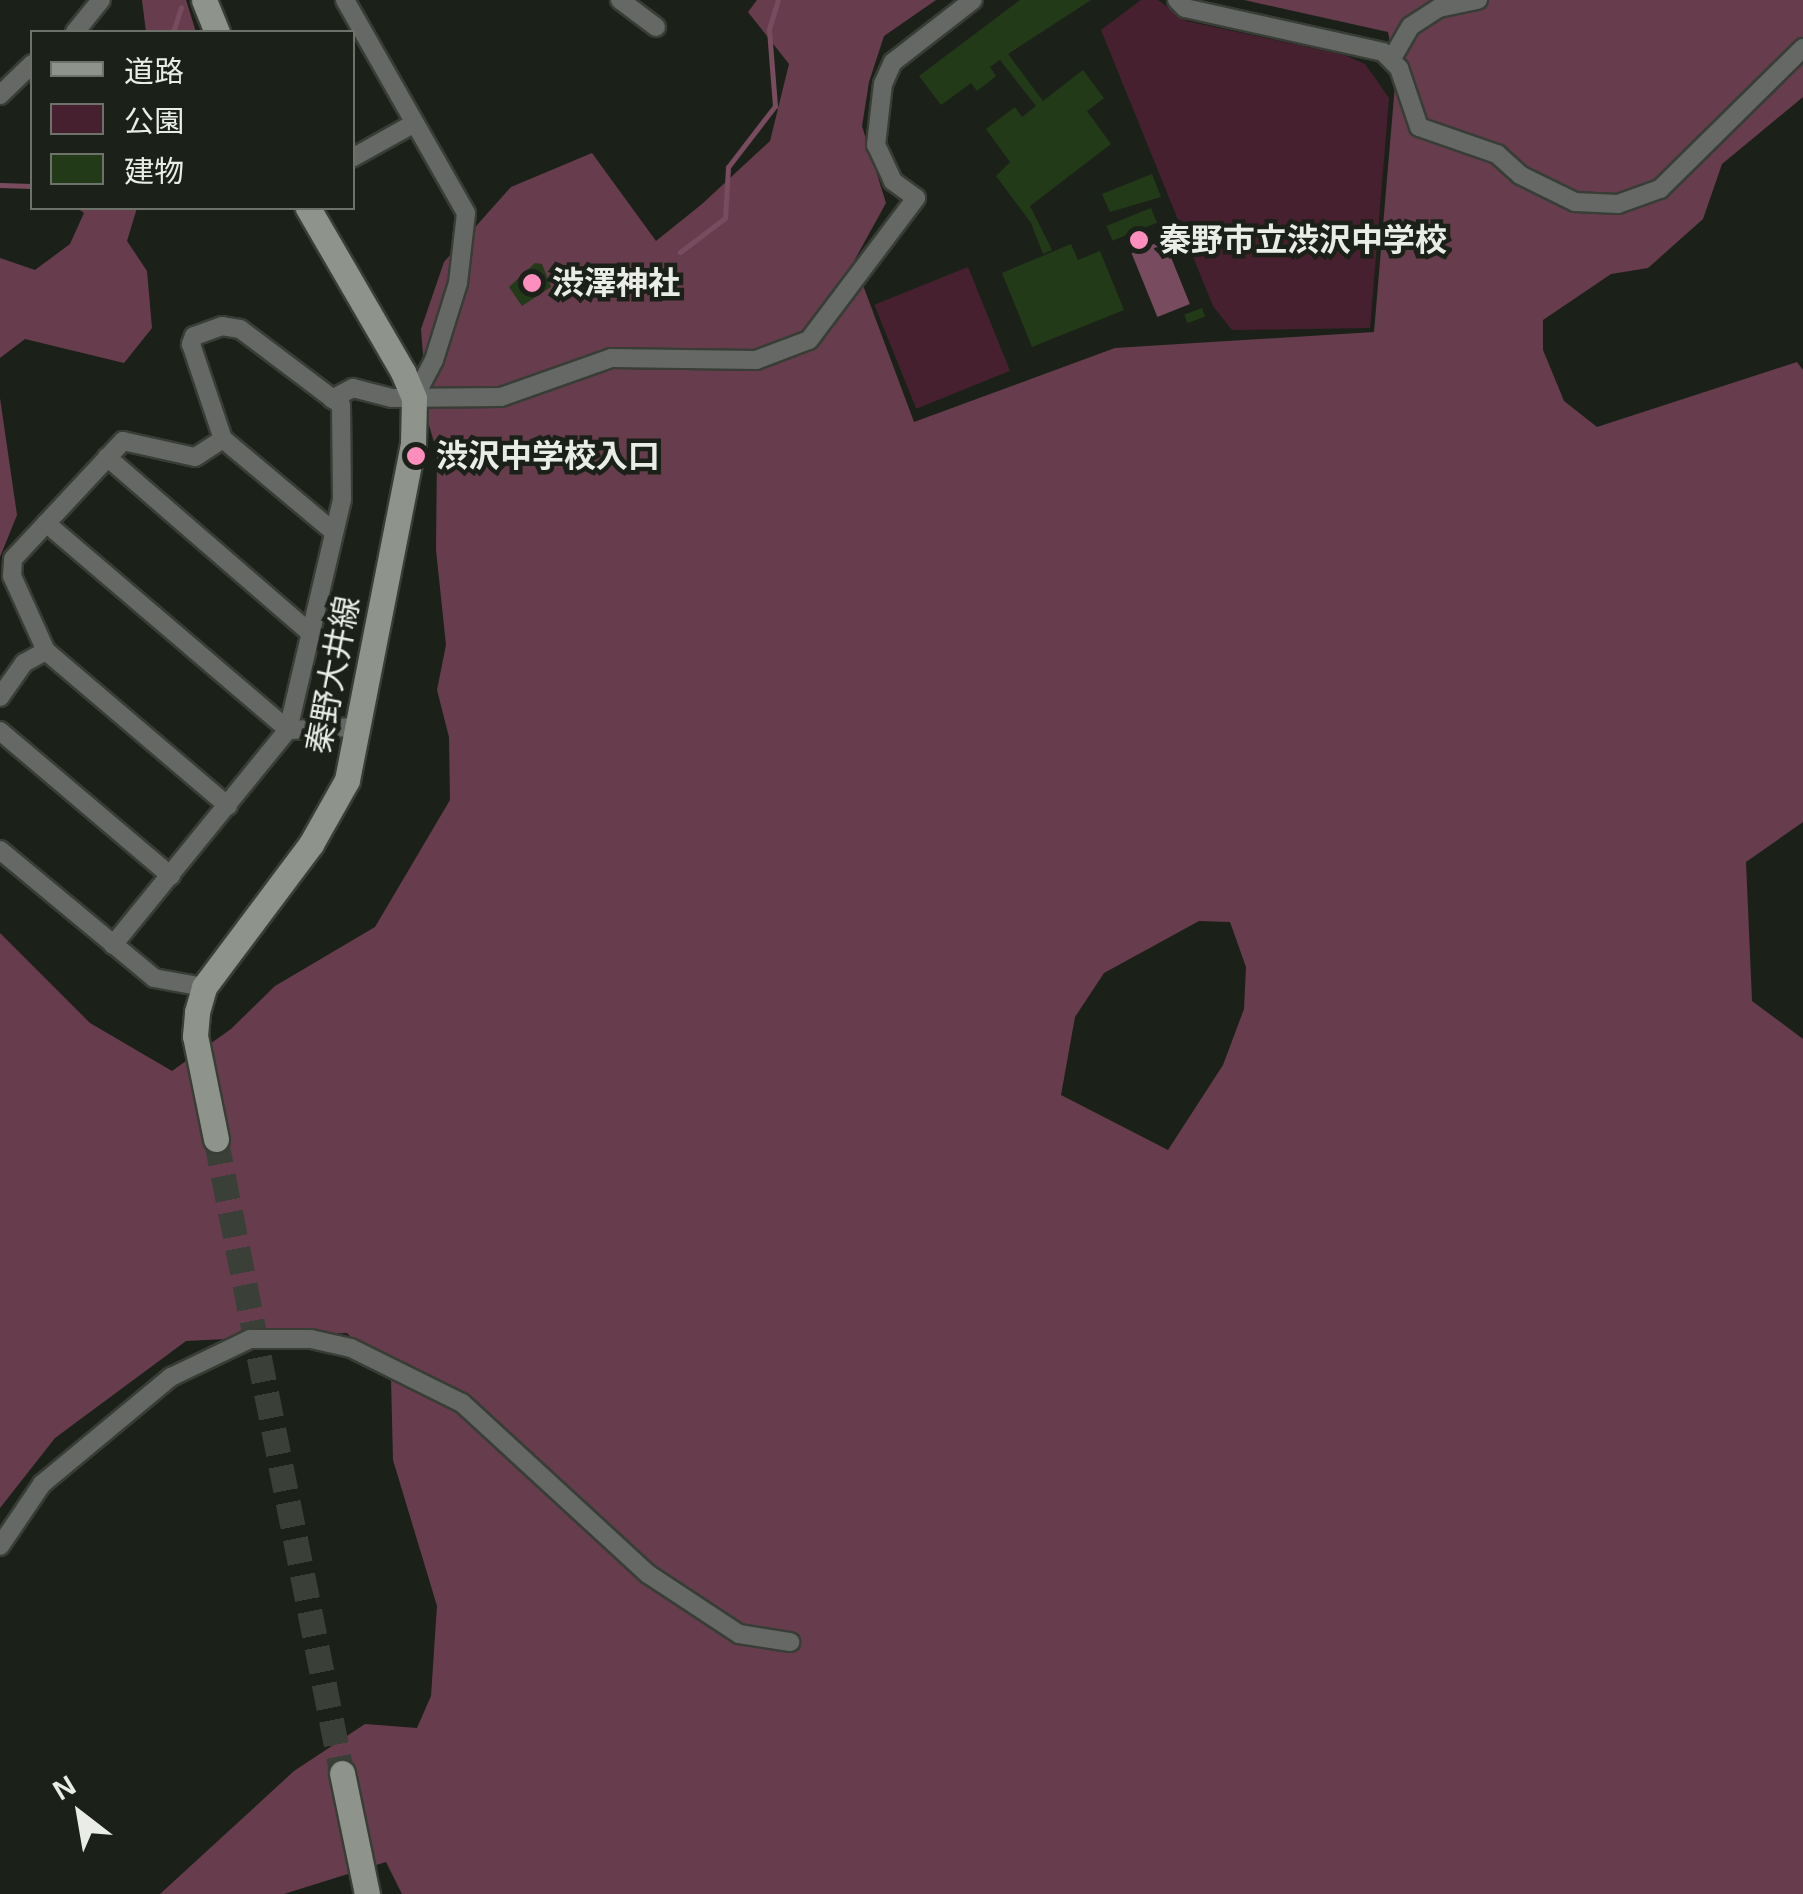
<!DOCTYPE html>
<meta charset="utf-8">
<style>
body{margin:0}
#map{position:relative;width:1803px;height:1894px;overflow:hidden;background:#1b2119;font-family:Arial,"Noto Sans JP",sans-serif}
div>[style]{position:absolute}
.green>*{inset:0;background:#472030;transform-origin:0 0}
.forest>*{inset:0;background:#673d4e}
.water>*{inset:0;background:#784c5e;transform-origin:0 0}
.stream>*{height:5px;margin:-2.5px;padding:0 2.5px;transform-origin:2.5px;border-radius:2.5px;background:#784c5e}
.building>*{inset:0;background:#233a18;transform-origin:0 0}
.secondary-tunnel>*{height:25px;margin-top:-12.5px;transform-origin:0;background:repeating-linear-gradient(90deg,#3a3f38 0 25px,transparent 0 37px)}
.roads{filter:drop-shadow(2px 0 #383d36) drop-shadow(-2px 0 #383d36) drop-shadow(0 2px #383d36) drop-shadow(0 -2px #383d36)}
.street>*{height:18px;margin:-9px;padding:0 9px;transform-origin:9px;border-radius:9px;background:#656864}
.secondary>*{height:25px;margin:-12.5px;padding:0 12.5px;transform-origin:12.5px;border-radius:12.5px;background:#8e938c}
.dots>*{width:28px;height:28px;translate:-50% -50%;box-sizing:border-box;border:5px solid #1b2119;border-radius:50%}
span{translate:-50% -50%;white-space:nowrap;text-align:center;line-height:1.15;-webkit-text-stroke:9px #1b2119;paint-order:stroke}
.poi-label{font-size:32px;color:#e9ece7;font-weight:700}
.left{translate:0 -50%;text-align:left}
.street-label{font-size:32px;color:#e9ece7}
.legend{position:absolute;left:30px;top:30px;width:325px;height:180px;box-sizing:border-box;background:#1b2119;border:2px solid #6d726b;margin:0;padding:12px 18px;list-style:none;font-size:30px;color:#e9ece7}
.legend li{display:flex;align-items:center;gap:20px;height:50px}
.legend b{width:50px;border:2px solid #6d726b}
.north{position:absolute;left:30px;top:1764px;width:100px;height:100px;-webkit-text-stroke:8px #1b2119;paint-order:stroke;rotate:329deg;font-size:28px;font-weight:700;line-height:40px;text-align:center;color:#e9ece7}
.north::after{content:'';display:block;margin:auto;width:35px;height:45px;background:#e9ece7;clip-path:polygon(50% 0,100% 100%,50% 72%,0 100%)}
</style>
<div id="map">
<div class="green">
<div style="clip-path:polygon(1141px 0,1158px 0,1186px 21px,1344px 55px,1365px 64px,1389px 98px,1370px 328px,1232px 330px,1213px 306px,1101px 30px)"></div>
<div style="left:968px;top:267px;width:112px;height:101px;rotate:68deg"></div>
</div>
<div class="forest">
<div style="clip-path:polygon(142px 0,186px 0,196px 32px,146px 32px)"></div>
<div style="clip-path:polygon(evenodd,757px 0,936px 0,884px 36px,869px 82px,862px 126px,886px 203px,854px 261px,914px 422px,1115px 348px,1374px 332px,1396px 73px,1388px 32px,1244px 0,1803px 0,1803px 97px,1722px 164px,1703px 219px,1648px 268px,1611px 274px,1543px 320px,1543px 350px,1564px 401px,1597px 427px,1797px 362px,1803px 370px,1803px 822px,1746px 862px,1752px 1001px,1803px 1039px,1803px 1894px,402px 1894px,386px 1862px,284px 1894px,160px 1894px,294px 1771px,365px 1724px,417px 1728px,431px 1696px,437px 1606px,393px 1460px,391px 1379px,347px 1333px,186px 1341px,55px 1438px,0 1508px,0 933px,90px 1023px,172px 1071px,231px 1029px,275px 986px,375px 927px,450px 800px,449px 737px,437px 690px,446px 645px,436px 550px,437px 452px,428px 422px,421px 329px,444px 262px,511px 187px,592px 153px,656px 241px,702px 204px,770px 141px,789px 64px,748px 12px,757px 0,1199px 921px,1230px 922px,1246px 967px,1244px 1009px,1223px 1065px,1168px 1150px,1061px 1095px,1075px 1017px,1104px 973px,1199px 921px)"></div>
<div style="clip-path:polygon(77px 208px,137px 208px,127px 241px,147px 271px,152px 328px,124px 363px,25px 339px,0 358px,0 258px,35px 270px,70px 244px,84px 213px)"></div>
<div style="clip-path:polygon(0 398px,17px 515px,0 557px)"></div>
</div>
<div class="water">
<div style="left:1164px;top:240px;width:69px;height:35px;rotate:68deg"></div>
</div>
<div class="stream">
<div style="left:173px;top:32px;width:26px;rotate:-72deg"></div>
<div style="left:0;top:185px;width:32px;rotate:2deg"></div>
<div style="left:680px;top:252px;width:56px;rotate:-37.1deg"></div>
<div style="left:725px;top:218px;width:51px;rotate:-86.6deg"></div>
<div style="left:728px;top:167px;width:77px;rotate:-52.4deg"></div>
<div style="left:775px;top:106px;width:77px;rotate:-94.5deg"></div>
<div style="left:769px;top:29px;width:30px;rotate:-73deg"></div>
</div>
<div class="building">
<div style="clip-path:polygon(1020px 0,1091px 0,1008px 54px,1043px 101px,1083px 70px,1104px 98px,1087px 111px,1111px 144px,1030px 206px,1052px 250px,1043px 254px,1031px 223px,996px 176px,1010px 162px,986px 129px,1015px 107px,1022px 117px,1036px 106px,1000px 60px,990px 67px,996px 76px,977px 91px,971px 83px,941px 105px,919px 76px)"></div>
<div style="clip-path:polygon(1152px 174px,1161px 197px,1110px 212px,1102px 194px)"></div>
<div style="left:1151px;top:208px;width:16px;height:48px;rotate:68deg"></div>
<div style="clip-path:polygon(1071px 244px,1078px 260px,1100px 251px,1124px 310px,1032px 347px,1002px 273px)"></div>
<div style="clip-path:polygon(535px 263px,542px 264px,551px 287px,522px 306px,509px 287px)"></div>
<div style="left:1202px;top:308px;width:9px;height:19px;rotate:69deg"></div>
</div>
<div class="secondary-tunnel">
<div style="left:216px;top:1139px;width:646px;rotate:78.76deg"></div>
</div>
<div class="roads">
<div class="street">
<div style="left:345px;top:0;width:245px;rotate:60.4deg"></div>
<div style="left:466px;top:213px;width:70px;rotate:96.5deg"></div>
<div style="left:458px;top:283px;width:81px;rotate:107.3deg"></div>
<div style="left:434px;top:360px;width:43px;rotate:117.8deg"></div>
<div style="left:620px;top:0;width:45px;rotate:36.9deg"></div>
<div style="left:1177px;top:0;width:11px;rotate:45deg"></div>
<div style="left:1185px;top:8px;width:203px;rotate:12.5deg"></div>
<div style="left:1383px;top:52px;width:23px;rotate:45deg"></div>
<div style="left:1399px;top:68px;width:62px;rotate:71.3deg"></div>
<div style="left:1419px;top:127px;width:83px;rotate:19.1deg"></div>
<div style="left:1497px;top:154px;width:31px;rotate:42deg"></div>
<div style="left:1520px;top:175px;width:61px;rotate:26.1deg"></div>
<div style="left:1575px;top:202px;width:43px;rotate:2.7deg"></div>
<div style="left:1618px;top:204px;width:45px;rotate:-19.7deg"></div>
<div style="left:1660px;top:189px;width:201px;rotate:-44.6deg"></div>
<div style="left:75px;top:32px;width:41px;rotate:-50.9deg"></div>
<div style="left:1391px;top:60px;width:39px;rotate:-60deg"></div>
<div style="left:1411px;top:26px;width:33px;rotate:-33deg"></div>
<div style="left:1439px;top:8px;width:40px;rotate:-12deg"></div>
<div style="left:0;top:95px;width:45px;rotate:-44.1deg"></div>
<div style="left:352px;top:158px;width:70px;rotate:-29.1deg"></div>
<div style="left:332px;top:399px;width:24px;rotate:-28deg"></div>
<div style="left:353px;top:388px;width:40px;rotate:14.4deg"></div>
<div style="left:392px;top:398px;width:109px;rotate:-0.5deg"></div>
<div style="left:501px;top:397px;width:117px;rotate:-19.5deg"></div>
<div style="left:611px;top:358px;width:145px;rotate:0.8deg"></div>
<div style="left:756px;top:360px;width:57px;rotate:-20.7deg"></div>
<div style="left:809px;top:340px;width:178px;rotate:-53deg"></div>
<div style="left:916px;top:198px;width:29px;rotate:-144deg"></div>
<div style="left:893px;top:181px;width:40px;rotate:-115deg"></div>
<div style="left:876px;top:145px;width:61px;rotate:-83.5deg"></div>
<div style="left:883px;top:84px;width:24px;rotate:-66deg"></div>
<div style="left:893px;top:62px;width:101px;rotate:-37.8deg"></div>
<div style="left:223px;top:439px;width:33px;rotate:147deg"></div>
<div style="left:195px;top:457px;width:74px;rotate:-167.5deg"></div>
<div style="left:123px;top:441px;width:161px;rotate:133deg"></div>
<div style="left:13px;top:559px;width:17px;rotate:93deg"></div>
<div style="left:12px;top:576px;width:82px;rotate:65.6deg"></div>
<div style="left:46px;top:651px;width:239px;rotate:40.4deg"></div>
<div style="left:107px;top:457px;width:267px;rotate:40.9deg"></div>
<div style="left:46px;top:523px;width:318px;rotate:40.5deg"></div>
<div style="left:288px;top:730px;width:237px;rotate:-76.8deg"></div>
<div style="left:342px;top:499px;width:94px;rotate:-90.6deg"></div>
<div style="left:341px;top:405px;width:126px;rotate:-143deg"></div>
<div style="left:240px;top:329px;width:18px;rotate:-171deg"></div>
<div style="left:222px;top:326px;width:30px;rotate:160deg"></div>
<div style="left:194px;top:336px;width:9px;rotate:111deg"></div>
<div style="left:191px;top:344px;width:100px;rotate:71.4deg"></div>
<div style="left:223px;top:439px;width:145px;rotate:40deg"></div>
<div style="left:0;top:697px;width:42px;rotate:-54.8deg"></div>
<div style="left:24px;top:663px;width:25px;rotate:-29deg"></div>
<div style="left:0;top:731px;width:224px;rotate:40.3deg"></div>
<div style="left:0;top:850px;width:200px;rotate:39.7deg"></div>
<div style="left:154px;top:978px;width:51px;rotate:10.2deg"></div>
<div style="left:113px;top:945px;width:277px;rotate:-50.9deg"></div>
<div style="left:288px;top:730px;width:69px;rotate:-2.5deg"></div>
<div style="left:0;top:1546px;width:75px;rotate:-55.9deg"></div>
<div style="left:42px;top:1484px;width:168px;rotate:-39.7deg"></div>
<div style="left:171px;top:1377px;width:88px;rotate:-25.7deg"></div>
<div style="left:250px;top:1339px;width:61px"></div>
<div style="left:311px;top:1339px;width:41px;rotate:12.7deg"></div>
<div style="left:351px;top:1348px;width:124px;rotate:26.4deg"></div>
<div style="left:462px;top:1403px;width:253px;rotate:42.6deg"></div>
<div style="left:648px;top:1574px;width:109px;rotate:33.4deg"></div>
<div style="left:739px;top:1634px;width:52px;rotate:8.9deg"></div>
</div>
<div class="secondary">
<div style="left:204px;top:0;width:35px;rotate:68deg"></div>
<div style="left:216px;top:1139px;width:105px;rotate:-101.5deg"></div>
<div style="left:195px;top:1036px;width:24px;rotate:-85deg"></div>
<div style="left:197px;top:1012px;width:26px;rotate:-74deg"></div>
<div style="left:204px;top:987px;width:179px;rotate:-53.2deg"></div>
<div style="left:311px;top:844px;width:73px;rotate:-60.6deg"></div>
<div style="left:347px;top:780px;width:343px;rotate:-78.9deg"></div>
<div style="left:413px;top:443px;width:45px;rotate:-88.7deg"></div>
<div style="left:414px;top:398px;width:28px;rotate:-113deg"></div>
<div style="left:403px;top:372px;width:190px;rotate:-120.1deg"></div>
<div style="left:342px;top:1773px;width:124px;rotate:78.3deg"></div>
</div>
</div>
<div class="dots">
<div style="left:1139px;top:240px;background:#fe8ebd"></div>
<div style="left:532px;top:283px;background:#fe8ebd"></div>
<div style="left:416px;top:456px;background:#fe8ebd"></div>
</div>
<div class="poi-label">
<span class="left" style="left:1159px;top:240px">秦野市立渋沢中学校</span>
<span class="left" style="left:552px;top:283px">渋澤神社</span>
<span class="left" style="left:436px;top:456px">渋沢中学校入口</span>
</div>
<div class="street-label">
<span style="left:333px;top:675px;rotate:-79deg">秦野大井線</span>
</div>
<ul class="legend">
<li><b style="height:12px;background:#8e938c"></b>道路</li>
<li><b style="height:28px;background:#472030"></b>公園</li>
<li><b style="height:28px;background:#233a18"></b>建物</li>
</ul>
<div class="north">N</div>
</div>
